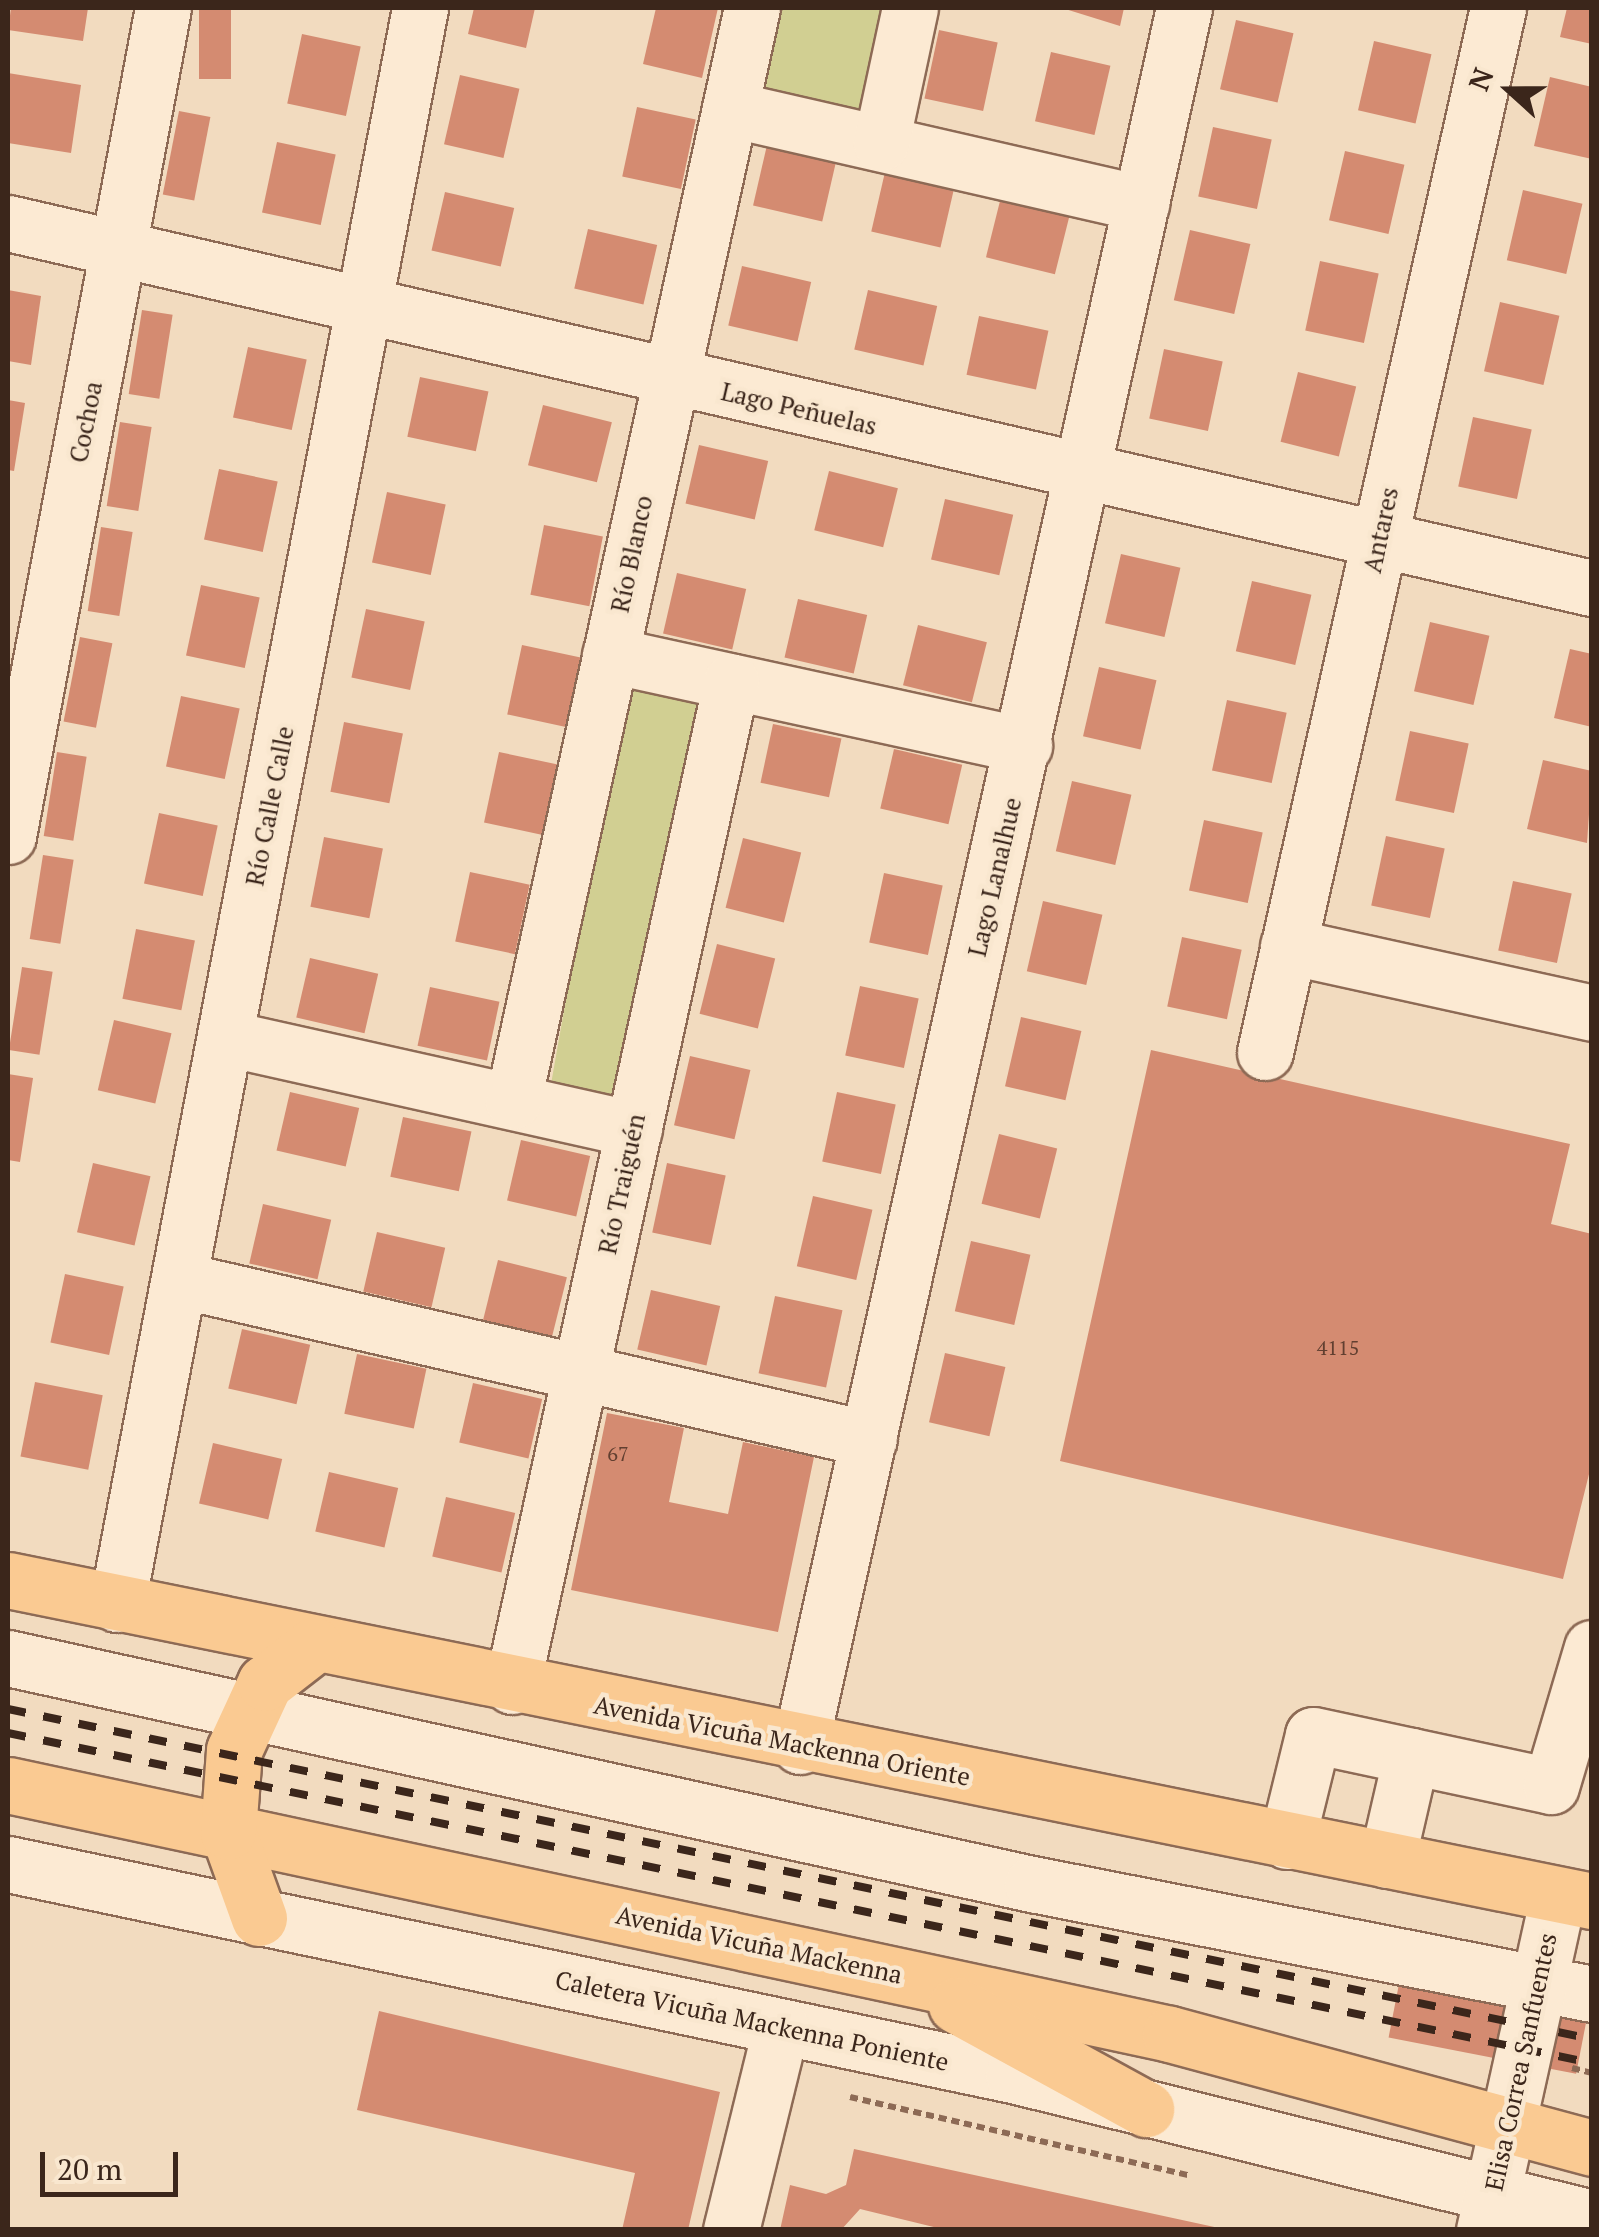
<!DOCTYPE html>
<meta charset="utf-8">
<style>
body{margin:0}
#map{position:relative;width:1599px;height:2237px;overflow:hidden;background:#f2dbbf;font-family:"PT Serif",serif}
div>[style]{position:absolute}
.green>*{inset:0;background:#d1cf92;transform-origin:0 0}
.building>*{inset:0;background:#d48b71;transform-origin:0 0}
.path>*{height:6px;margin-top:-3px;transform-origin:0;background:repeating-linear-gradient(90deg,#8d6a55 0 8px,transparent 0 13px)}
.roads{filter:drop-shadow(2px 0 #8d6a55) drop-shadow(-2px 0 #8d6a55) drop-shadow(0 2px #8d6a55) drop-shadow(0 -2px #8d6a55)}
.minor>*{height:55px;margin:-27.5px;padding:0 27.5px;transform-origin:27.5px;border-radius:27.5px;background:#fcead3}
.major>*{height:55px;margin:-27.5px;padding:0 27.5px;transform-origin:27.5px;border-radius:27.5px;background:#faca92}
.rail>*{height:8px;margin-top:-4px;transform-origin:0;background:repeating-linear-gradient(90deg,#3b261b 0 18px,transparent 0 36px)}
span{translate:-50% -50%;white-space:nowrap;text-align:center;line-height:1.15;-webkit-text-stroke:9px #f9e7cf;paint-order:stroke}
.number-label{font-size:20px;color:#613f30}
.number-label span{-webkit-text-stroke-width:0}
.street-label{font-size:25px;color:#3b261b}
.frame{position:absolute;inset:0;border:10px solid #3b261b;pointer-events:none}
.north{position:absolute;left:1459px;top:40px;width:100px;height:100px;-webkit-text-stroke:8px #f9e7cf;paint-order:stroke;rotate:291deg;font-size:28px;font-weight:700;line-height:40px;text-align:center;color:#3b261b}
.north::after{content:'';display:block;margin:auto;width:35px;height:45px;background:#3b261b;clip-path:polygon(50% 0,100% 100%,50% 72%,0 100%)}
.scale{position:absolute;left:40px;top:2152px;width:138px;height:45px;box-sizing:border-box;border:5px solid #3b261b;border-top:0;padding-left:12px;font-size:30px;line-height:35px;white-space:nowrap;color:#3b261b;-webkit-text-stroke:8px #f9e7cf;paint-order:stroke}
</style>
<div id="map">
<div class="green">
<div style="clip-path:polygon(766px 8px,887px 8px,861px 130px,747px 99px)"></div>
<div style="left:623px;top:676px;width:97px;height:423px;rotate:10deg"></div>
</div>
<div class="building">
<div style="clip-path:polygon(11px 8px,88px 8px,83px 41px,8px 30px)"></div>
<div style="left:199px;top:8px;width:32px;height:71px"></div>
<div style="clip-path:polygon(474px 8px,535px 8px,526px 48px,468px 34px)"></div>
<div style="clip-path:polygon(656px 8px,718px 8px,702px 78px,643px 64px)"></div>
<div style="clip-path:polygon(1062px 8px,1124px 8px,1120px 26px)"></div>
<div style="clip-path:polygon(1567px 8px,1592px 8px,1592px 44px,1560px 37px)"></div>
<div style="left:1236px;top:20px;width:59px;height:71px;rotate:13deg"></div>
<div style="left:939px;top:30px;width:60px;height:70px;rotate:12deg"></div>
<div style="left:302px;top:34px;width:60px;height:71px;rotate:12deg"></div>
<div style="left:1374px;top:41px;width:59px;height:71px;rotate:13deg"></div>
<div style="left:1051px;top:52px;width:61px;height:71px;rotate:13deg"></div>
<div style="clip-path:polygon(8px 73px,81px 85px,71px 153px,8px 143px)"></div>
<div style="left:460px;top:75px;width:61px;height:71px;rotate:13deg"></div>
<div style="clip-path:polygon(1550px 77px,1592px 87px,1592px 159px,1534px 146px)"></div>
<div style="left:637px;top:107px;width:60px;height:71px;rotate:12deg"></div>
<div style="left:179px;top:111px;width:32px;height:85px;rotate:11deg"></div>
<div style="left:1213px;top:127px;width:60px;height:71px;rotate:12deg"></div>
<div style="left:277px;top:142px;width:60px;height:72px;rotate:12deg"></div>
<div style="left:767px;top:145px;width:71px;height:62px;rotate:13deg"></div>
<div style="left:1345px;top:151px;width:61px;height:71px;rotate:13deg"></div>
<div style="left:885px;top:172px;width:71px;height:61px;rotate:13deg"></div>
<div style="left:1523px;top:190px;width:61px;height:72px;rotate:13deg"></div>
<div style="left:445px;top:192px;width:71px;height:60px;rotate:13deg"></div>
<div style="left:1001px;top:197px;width:71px;height:62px;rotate:14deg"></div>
<div style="left:588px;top:229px;width:71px;height:61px;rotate:13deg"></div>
<div style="left:1190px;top:230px;width:62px;height:72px;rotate:13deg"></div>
<div style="left:1320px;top:261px;width:60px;height:71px;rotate:12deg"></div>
<div style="left:742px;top:266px;width:71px;height:61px;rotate:13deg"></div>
<div style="clip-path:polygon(8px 290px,41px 296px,31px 365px,8px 361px)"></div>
<div style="left:868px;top:290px;width:71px;height:61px;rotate:13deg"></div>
<div style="left:1500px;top:302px;width:61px;height:71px;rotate:13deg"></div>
<div style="left:142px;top:310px;width:31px;height:85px;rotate:9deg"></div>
<div style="left:979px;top:316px;width:71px;height:60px;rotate:12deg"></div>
<div style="left:248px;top:347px;width:60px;height:72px;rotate:12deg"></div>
<div style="left:1164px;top:349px;width:60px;height:71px;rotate:12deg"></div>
<div style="left:1298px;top:372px;width:60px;height:72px;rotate:14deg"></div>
<div style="left:420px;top:377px;width:70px;height:61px;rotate:12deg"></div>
<div style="clip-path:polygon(8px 400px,25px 403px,14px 471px,8px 470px)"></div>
<div style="left:543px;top:405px;width:71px;height:62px;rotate:14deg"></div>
<div style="left:1473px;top:417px;width:60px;height:71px;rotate:12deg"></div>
<div style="left:120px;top:422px;width:32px;height:85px;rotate:9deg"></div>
<div style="left:699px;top:445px;width:71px;height:60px;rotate:13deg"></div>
<div style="left:219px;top:469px;width:60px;height:72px;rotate:12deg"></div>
<div style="left:829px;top:471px;width:71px;height:61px;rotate:14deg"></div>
<div style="left:387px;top:492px;width:60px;height:72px;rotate:12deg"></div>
<div style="left:945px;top:499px;width:70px;height:62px;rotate:13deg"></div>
<div style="left:544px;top:525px;width:60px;height:71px;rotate:11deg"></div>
<div style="left:101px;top:527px;width:32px;height:85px;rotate:9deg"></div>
<div style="left:1121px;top:554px;width:61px;height:71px;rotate:13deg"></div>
<div style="left:677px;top:573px;width:71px;height:62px;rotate:13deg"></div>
<div style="left:1252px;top:581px;width:61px;height:72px;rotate:13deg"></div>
<div style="left:201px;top:585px;width:60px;height:72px;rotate:12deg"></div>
<div style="left:798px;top:599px;width:71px;height:60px;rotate:13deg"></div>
<div style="left:366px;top:609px;width:60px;height:70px;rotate:12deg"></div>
<div style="left:1430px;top:622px;width:61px;height:71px;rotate:13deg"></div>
<div style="left:918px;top:625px;width:71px;height:62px;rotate:14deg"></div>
<div style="left:80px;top:637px;width:33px;height:86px;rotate:11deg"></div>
<div style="left:522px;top:645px;width:60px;height:71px;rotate:12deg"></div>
<div style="clip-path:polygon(1570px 649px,1592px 654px,1592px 727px,1554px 718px)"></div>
<div style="left:1099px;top:667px;width:59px;height:71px;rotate:13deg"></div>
<div style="left:181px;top:696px;width:60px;height:72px;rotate:12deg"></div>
<div style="left:1227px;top:700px;width:61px;height:72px;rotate:12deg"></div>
<div style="left:344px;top:722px;width:60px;height:71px;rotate:11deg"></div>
<div style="left:773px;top:724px;width:70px;height:60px;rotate:12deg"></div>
<div style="left:1410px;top:731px;width:60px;height:71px;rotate:12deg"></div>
<div style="left:894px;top:749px;width:70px;height:61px;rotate:13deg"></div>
<div style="left:57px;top:752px;width:30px;height:85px;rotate:9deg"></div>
<div style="left:499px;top:752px;width:60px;height:72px;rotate:12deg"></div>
<div style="clip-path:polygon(1543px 760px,1592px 771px,1587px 843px,1527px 829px)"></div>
<div style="left:1072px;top:781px;width:61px;height:72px;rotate:13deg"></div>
<div style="left:159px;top:813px;width:60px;height:72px;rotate:12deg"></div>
<div style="left:1204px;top:820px;width:60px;height:72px;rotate:12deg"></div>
<div style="left:1386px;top:836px;width:60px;height:71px;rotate:12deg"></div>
<div style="left:324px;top:837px;width:60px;height:71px;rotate:11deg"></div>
<div style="left:743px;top:838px;width:60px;height:72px;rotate:14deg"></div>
<div style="left:43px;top:855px;width:31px;height:85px;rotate:9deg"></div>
<div style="left:470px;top:872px;width:61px;height:71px;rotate:12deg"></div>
<div style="left:884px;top:873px;width:60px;height:71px;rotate:12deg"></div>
<div style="left:1513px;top:881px;width:60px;height:71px;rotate:12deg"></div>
<div style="left:1043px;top:901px;width:61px;height:72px;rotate:13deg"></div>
<div style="left:136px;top:929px;width:60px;height:71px;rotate:11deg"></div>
<div style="left:1182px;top:937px;width:61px;height:71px;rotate:12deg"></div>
<div style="left:717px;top:944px;width:60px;height:72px;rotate:14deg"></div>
<div style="left:310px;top:958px;width:70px;height:61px;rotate:13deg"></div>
<div style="left:22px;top:967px;width:31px;height:84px;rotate:9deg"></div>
<div style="left:860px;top:986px;width:60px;height:71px;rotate:12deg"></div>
<div style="left:430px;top:987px;width:71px;height:60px;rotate:12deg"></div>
<div style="left:1021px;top:1017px;width:62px;height:71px;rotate:13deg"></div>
<div style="left:114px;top:1020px;width:59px;height:72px;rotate:13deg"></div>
<div style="clip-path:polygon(1151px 1050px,1570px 1144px,1551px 1224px,1592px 1234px,1592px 1462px,1563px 1579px,1060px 1461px)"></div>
<div style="left:690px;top:1056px;width:62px;height:71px;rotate:13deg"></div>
<div style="clip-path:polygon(8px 1074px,33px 1078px,20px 1162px,8px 1160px)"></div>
<div style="left:290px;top:1092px;width:71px;height:60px;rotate:13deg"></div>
<div style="left:837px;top:1092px;width:60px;height:71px;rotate:12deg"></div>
<div style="left:403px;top:1117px;width:70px;height:61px;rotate:12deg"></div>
<div style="left:999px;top:1134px;width:60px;height:72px;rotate:14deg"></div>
<div style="left:521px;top:1140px;width:71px;height:62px;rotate:13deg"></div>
<div style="left:93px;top:1163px;width:59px;height:71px;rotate:13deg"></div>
<div style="left:667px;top:1163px;width:60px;height:71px;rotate:12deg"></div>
<div style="left:813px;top:1196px;width:61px;height:72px;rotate:13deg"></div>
<div style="left:263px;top:1204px;width:70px;height:61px;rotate:13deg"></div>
<div style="left:377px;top:1232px;width:70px;height:61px;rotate:13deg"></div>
<div style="left:971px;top:1241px;width:61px;height:72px;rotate:13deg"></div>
<div style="left:498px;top:1260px;width:71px;height:62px;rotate:14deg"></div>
<div style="left:65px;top:1274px;width:60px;height:70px;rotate:12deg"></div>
<div style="left:651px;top:1290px;width:71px;height:61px;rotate:13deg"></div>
<div style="left:775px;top:1296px;width:69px;height:79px;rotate:12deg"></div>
<div style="left:242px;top:1329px;width:70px;height:61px;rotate:13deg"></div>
<div style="left:945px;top:1353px;width:62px;height:71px;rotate:13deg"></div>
<div style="left:357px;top:1354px;width:71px;height:61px;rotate:12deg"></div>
<div style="left:35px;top:1382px;width:69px;height:76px;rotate:11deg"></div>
<div style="left:473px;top:1383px;width:71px;height:61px;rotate:13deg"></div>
<div style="clip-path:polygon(607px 1413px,684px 1428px,669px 1502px,728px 1514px,743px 1442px,814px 1457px,778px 1632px,571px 1590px)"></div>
<div style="left:213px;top:1443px;width:71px;height:62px;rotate:13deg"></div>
<div style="left:329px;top:1472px;width:71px;height:61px;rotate:13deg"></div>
<div style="left:446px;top:1497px;width:71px;height:61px;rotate:13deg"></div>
<div style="left:1405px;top:1953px;width:191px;height:86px;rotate:11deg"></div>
<div style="clip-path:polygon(379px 2011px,720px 2092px,688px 2230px,622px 2230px,635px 2173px,357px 2110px)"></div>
<div style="clip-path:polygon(854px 2149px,1219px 2228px,1219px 2230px,946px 2230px,860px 2209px,841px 2230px,780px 2230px,790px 2185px,826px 2194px,846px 2185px)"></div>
</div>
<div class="path">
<div style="left:1572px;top:2068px;width:21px;rotate:14deg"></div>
<div style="left:850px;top:2097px;width:347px;rotate:13deg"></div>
</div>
<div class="roads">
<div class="minor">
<div style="left:730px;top:109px;width:422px;rotate:12.9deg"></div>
<div style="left:881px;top:143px;width:138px;rotate:-77.9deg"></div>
<div style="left:8px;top:223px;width:1626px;rotate:12.98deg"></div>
<div style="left:610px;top:655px;width:424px;rotate:12.3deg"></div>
<div style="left:8px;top:836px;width:842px;rotate:-79.4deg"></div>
<div style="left:1288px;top:946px;width:311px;rotate:12.4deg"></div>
<div style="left:226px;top:1038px;width:418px;rotate:12.6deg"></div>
<div style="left:1265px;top:1052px;width:1070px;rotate:-77.42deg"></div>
<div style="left:513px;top:1101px;width:1119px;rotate:-77.67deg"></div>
<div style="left:180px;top:1280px;width:707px;rotate:12.99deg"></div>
<div style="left:117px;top:1604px;width:1625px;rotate:-79.25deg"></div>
<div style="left:8px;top:1658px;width:1049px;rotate:12.45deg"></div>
<div style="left:1032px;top:1884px;width:571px;rotate:11.11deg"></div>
<div style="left:512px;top:1686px;width:1028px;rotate:-77.69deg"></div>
<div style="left:800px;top:1746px;width:1780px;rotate:-77.54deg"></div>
<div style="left:1287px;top:1841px;width:109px;rotate:-76.2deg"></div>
<div style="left:1313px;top:1735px;width:243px;rotate:12.1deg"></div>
<div style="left:1551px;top:1786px;width:144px;rotate:-73.5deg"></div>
<div style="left:1387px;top:1860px;width:107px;rotate:-77deg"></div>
<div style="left:8px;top:1864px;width:1027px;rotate:11.86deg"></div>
<div style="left:1013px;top:2075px;width:596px;rotate:13.87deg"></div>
<div style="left:731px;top:2230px;width:209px;rotate:-76.2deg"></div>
<div style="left:1484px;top:2230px;width:343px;rotate:-77.5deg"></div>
</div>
<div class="major">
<div style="left:8px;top:1580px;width:1616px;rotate:11.46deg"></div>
<div style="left:8px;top:1785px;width:1188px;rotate:12.09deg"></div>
<div style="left:1170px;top:2034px;width:437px;rotate:15.1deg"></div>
<div style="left:259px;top:1918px;width:91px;rotate:-109.8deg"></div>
<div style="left:228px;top:1832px;width:82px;rotate:-85.8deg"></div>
<div style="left:234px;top:1750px;width:74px;rotate:-65.2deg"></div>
<div style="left:265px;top:1683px;width:62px;rotate:-37.8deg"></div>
<div style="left:956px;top:2005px;width:217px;rotate:28.7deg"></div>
</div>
</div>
<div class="rail">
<div style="left:8px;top:1709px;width:1618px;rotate:11.77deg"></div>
<div style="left:8px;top:1733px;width:1618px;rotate:11.77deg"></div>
</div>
<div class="number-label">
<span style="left:1338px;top:1347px">4115</span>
<span style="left:618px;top:1453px">67</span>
</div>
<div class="street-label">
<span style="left:799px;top:409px;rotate:13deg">Lago Peñuelas</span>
<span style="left:86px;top:422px;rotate:-79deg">Cochoa</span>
<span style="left:1381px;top:530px;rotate:-78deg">Antares</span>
<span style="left:632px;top:554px;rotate:-78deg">Río Blanco</span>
<span style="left:270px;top:806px;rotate:-79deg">Río Calle Calle</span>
<span style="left:995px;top:877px;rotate:-77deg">Lago Lanalhue</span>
<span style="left:622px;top:1184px;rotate:-78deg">Río Traiguén</span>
<span style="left:782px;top:1741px;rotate:11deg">Avenida Vicuña Mackenna Oriente</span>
<span style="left:759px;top:1945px;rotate:12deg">Avenida Vicuña Mackenna</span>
<span style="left:752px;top:2021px;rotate:12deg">Caletera Vicuña Mackenna Poniente</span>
<span style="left:1521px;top:2062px;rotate:-78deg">Elisa Correa Sanfuentes</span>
</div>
<div class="frame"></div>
<div class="north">N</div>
<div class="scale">20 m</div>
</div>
